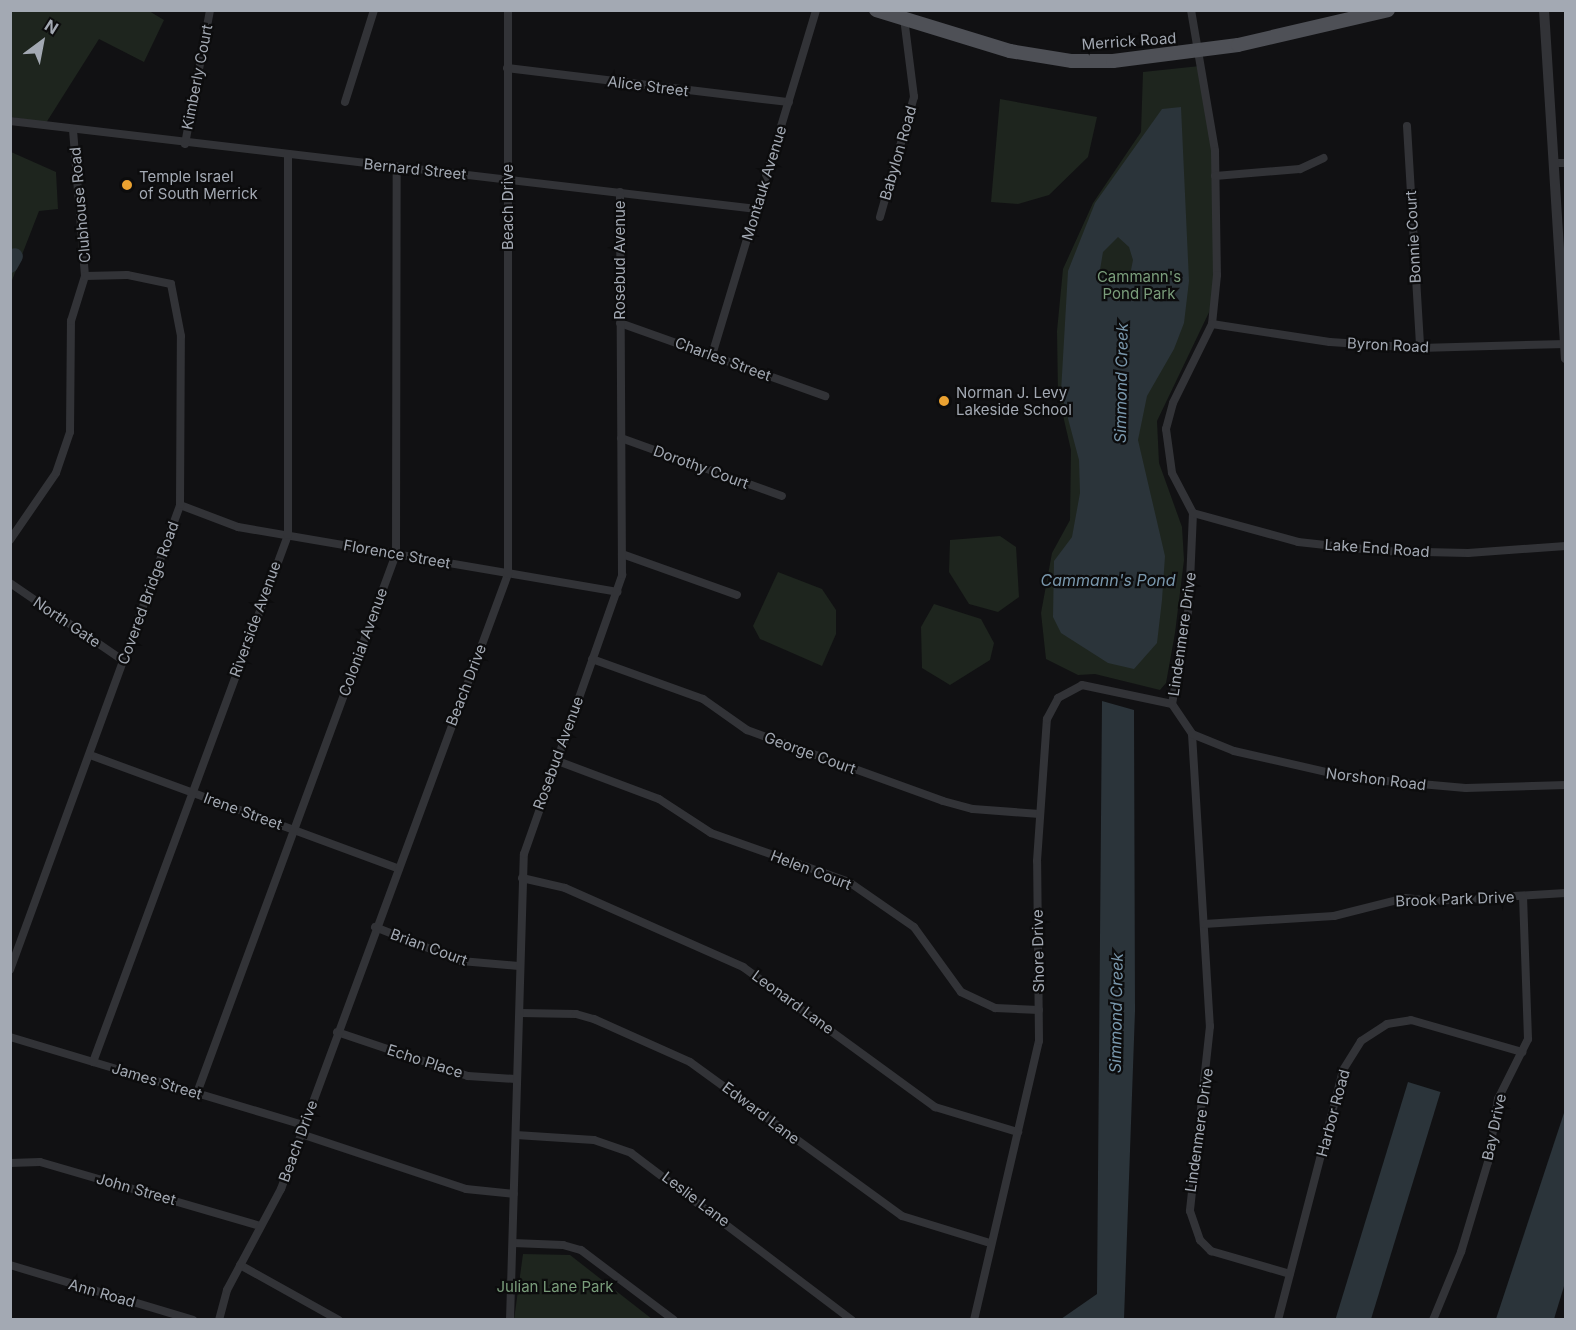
<!DOCTYPE html>
<style>
body{margin:0}
#map{position:relative;width:1576px;height:1330px;overflow:hidden;background:#111113;font-family:Inter,sans-serif}
div>[style]{position:absolute}
.green>*{inset:0;background:#1e251e}
.water>*{inset:0;background:#2b343a;transform-origin:0 0}
.river>*{height:16px;margin:-8px;padding:0 8px;transform-origin:8px;border-radius:8px;background:#2b343a}
.minor>*{height:8px;margin:-4px;padding:0 4px;transform-origin:4px;border-radius:4px;background:#323337}
.tertiary>*{height:10px;margin:-5px;padding:0 5px;transform-origin:5px;border-radius:5px;background:#323337}
.primary>*{height:14px;margin:-7px;padding:0 7px;transform-origin:7px;border-radius:7px;background:#4e5056}
.dots>*{width:16px;height:16px;translate:-50% -50%;box-sizing:border-box;border:3px solid #0c0c0d;border-radius:50%}
span{translate:-50% -50%;white-space:nowrap;text-align:center;line-height:1.15;-webkit-text-stroke:4.5px #0c0c0d;paint-order:stroke}
.street-label{font-size:15px;color:#a3a9b3}
.poi-label{font-size:15px;color:#a3a9b3}
.left{translate:0 -50%;text-align:left}
.park-label{font-size:15px;color:#7a9d7b}
.water-label{font-size:16px;color:#7a98ad;font-style:italic}
.frame{position:absolute;inset:0;border:12px solid #a3a9b3;pointer-events:none}
.north{position:absolute;left:12px;top:12px;width:60px;height:60px;-webkit-text-stroke:4px #0c0c0d;paint-order:stroke;rotate:32deg;font-size:16px;font-weight:700;line-height:24px;text-align:center;color:#a3a9b3}
.north::after{content:'';display:block;margin:auto;width:21px;height:27px;background:#a3a9b3;clip-path:polygon(50% 0,100% 100%,50% 72%,0 100%)}
</style>
<div id="map">
<div class="green">
<div style="clip-path:polygon(10px 11px,149px 11px,164px 20px,144px 62px,99px 39px,46px 123px,11px 117px)"></div>
<div style="clip-path:polygon(1200px 66px,1213px 150px,1216px 269px,1212px 306px,1157px 421px,1159px 463px,1182px 527px,1184px 560px,1175px 633px,1166px 683px,1160px 690px,1095px 674px,1078px 675px,1046px 659px,1041px 613px,1052px 553px,1070px 520px,1071px 450px,1058px 394px,1057px 331px,1063px 269px,1093px 203px,1141px 132px,1143px 72px)"></div>
<div style="clip-path:polygon(1000px 99px,1097px 117px,1088px 157px,1049px 195px,1018px 204px,991px 202px)"></div>
<div style="clip-path:polygon(11px 152px,56px 172px,58px 209px,39px 211px,11px 283px)"></div>
<div style="clip-path:polygon(1000px 536px,1016px 547px,1019px 597px,998px 612px,969px 604px,949px 572px,950px 540px)"></div>
<div style="clip-path:polygon(778px 572px,822px 589px,836px 610px,836px 634px,822px 666px,760px 639px,753px 626px)"></div>
<div style="clip-path:polygon(934px 604px,981px 619px,994px 643px,990px 660px,950px 685px,922px 668px,921px 627px)"></div>
<div style="clip-path:polygon(523px 1254px,570px 1255px,652px 1319px,514px 1320px)"></div>
</div>
<div class="water">
<div style="clip-path:polygon(evenodd,1181px 107px,1189px 281px,1184px 323px,1174px 349px,1147px 396px,1138px 440px,1165px 556px,1162px 600px,1157px 643px,1134px 669px,1108px 663px,1061px 633px,1053px 617px,1054px 561px,1072px 537px,1080px 493px,1079px 460px,1061px 392px,1068px 271px,1095px 203px,1162px 109px,1181px 107px,1118px 237px,1129px 247px,1133px 260px,1129px 280px,1099px 276px,1103px 252px,1118px 237px)"></div>
<div style="clip-path:polygon(1102px 701px,1134px 710px,1135px 1011px,1124px 1319px,1061px 1319px,1097px 1294px)"></div>
<div style="left:1408px;top:1082px;width:34px;height:248px;rotate:17deg"></div>
<div style="clip-path:polygon(1565px 1110px,1565px 1283px,1554px 1319px,1496px 1319px)"></div>
</div>
<div class="river">
<div style="left:10px;top:265px;width:10px;rotate:-61deg"></div>
</div>
<div class="minor">
<div style="left:1191px;top:10px;width:143px;rotate:80.3deg"></div>
<div style="left:1215px;top:151px;width:124px;rotate:89.1deg"></div>
<div style="left:1217px;top:275px;width:49px;rotate:95.8deg"></div>
<div style="left:1212px;top:324px;width:88px;rotate:116.3deg"></div>
<div style="left:1173px;top:403px;width:27px;rotate:105deg"></div>
<div style="left:1166px;top:429px;width:44px;rotate:82.2deg"></div>
<div style="left:1172px;top:473px;width:45px;rotate:62.3deg"></div>
<div style="left:1193px;top:513px;width:93px;rotate:92.5deg"></div>
<div style="left:1189px;top:606px;width:99px;rotate:99.8deg"></div>
<div style="left:1172px;top:704px;width:36px;rotate:56deg"></div>
<div style="left:1192px;top:734px;width:293px;rotate:86.5deg"></div>
<div style="left:1210px;top:1026px;width:186px;rotate:96.2deg"></div>
<div style="left:1190px;top:1211px;width:31px;rotate:71deg"></div>
<div style="left:1200px;top:1240px;width:16px;rotate:45deg"></div>
<div style="left:1211px;top:1251px;width:82px;rotate:16.2deg"></div>
<div style="left:507px;top:68px;width:284px;rotate:6.9deg"></div>
<div style="left:345px;top:102px;width:96px;rotate:-72.5deg"></div>
<div style="left:10px;top:121px;width:752px;rotate:6.72deg"></div>
<div style="left:1407px;top:126px;width:222px;rotate:86.6deg"></div>
<div style="left:185px;top:144px;width:136px;rotate:-79.4deg"></div>
<div style="left:1553px;top:163px;width:13px"></div>
<div style="left:1215px;top:176px;width:85px;rotate:-4.7deg"></div>
<div style="left:1300px;top:169px;width:26px;rotate:-25deg"></div>
<div style="left:880px;top:217px;width:125px;rotate:-74.2deg"></div>
<div style="left:914px;top:97px;width:80px;rotate:-97.2deg"></div>
<div style="left:620px;top:323px;width:218px;rotate:19.6deg"></div>
<div style="left:1212px;top:324px;width:119px;rotate:8.7deg"></div>
<div style="left:1330px;top:342px;width:90px;rotate:3.8deg"></div>
<div style="left:1420px;top:348px;width:146px;rotate:-1.6deg"></div>
<div style="left:712px;top:355px;width:360px;rotate:-73.2deg"></div>
<div style="left:621px;top:438px;width:171px;rotate:19.8deg"></div>
<div style="left:180px;top:505px;width:62px;rotate:20.8deg"></div>
<div style="left:238px;top:527px;width:385px;rotate:9.7deg"></div>
<div style="left:1193px;top:513px;width:109px;rotate:15.4deg"></div>
<div style="left:1298px;top:542px;width:83px;rotate:6.2deg"></div>
<div style="left:1381px;top:551px;width:87px;rotate:1.3deg"></div>
<div style="left:1468px;top:553px;width:98px;rotate:-4.1deg"></div>
<div style="left:10px;top:540px;width:81px;rotate:-55.5deg"></div>
<div style="left:56px;top:473px;width:43px;rotate:-71.1deg"></div>
<div style="left:70px;top:432px;width:111px;rotate:-89.5deg"></div>
<div style="left:71px;top:321px;width:47px;rotate:-72.7deg"></div>
<div style="left:85px;top:276px;width:146px;rotate:-94.7deg"></div>
<div style="left:622px;top:554px;width:122px;rotate:19.6deg"></div>
<div style="left:10px;top:583px;width:138px;rotate:34.4deg"></div>
<div style="left:592px;top:659px;width:118px;rotate:19.8deg"></div>
<div style="left:703px;top:699px;width:54px;rotate:35.2deg"></div>
<div style="left:747px;top:730px;width:208px;rotate:19.9deg"></div>
<div style="left:943px;top:801px;width:31px;rotate:15deg"></div>
<div style="left:973px;top:809px;width:67px;rotate:4.3deg"></div>
<div style="left:1192px;top:734px;width:45px;rotate:22deg"></div>
<div style="left:1234px;top:751px;width:122px;rotate:12.8deg"></div>
<div style="left:1353px;top:778px;width:113px;rotate:5.1deg"></div>
<div style="left:1466px;top:788px;width:100px;rotate:-1.7deg"></div>
<div style="left:90px;top:755px;width:327px;rotate:20.2deg"></div>
<div style="left:555px;top:760px;width:111px;rotate:20.6deg"></div>
<div style="left:659px;top:799px;width:62px;rotate:33.2deg"></div>
<div style="left:711px;top:833px;width:146px;rotate:19.5deg"></div>
<div style="left:849px;top:882px;width:79px;rotate:34.7deg"></div>
<div style="left:914px;top:927px;width:80px;rotate:54.1deg"></div>
<div style="left:961px;top:992px;width:38px;rotate:25deg"></div>
<div style="left:995px;top:1008px;width:44px;rotate:2.6deg"></div>
<div style="left:522px;top:878px;width:44px;rotate:13.1deg"></div>
<div style="left:565px;top:888px;width:195px;rotate:23.9deg"></div>
<div style="left:743px;top:967px;width:238px;rotate:36.1deg"></div>
<div style="left:935px;top:1107px;width:87px;rotate:16.8deg"></div>
<div style="left:1204px;top:924px;width:130px;rotate:-3.5deg"></div>
<div style="left:1334px;top:916px;width:73px;rotate:-14.2deg"></div>
<div style="left:1405px;top:898px;width:29px;rotate:6deg"></div>
<div style="left:1434px;top:901px;width:132px;rotate:-3.5deg"></div>
<div style="left:375px;top:927px;width:92px;rotate:21.6deg"></div>
<div style="left:461px;top:961px;width:58px;rotate:4.9deg"></div>
<div style="left:10px;top:970px;width:495px;rotate:-69.9deg"></div>
<div style="left:180px;top:505px;width:169px;rotate:-89.7deg"></div>
<div style="left:181px;top:336px;width:53px;rotate:-100.9deg"></div>
<div style="left:171px;top:284px;width:45px;rotate:-168.4deg"></div>
<div style="left:127px;top:275px;width:42px;rotate:178.6deg"></div>
<div style="left:520px;top:1013px;width:56px;rotate:1deg"></div>
<div style="left:576px;top:1014px;width:19px;rotate:16deg"></div>
<div style="left:594px;top:1019px;width:105px;rotate:24.1deg"></div>
<div style="left:690px;top:1062px;width:262px;rotate:36deg"></div>
<div style="left:902px;top:1216px;width:92px;rotate:17.1deg"></div>
<div style="left:337px;top:1032px;width:138px;rotate:18.6deg"></div>
<div style="left:468px;top:1076px;width:48px;rotate:3.6deg"></div>
<div style="left:10px;top:1037px;width:307px;rotate:16.7deg"></div>
<div style="left:93px;top:1062px;width:562px;rotate:-69.69deg"></div>
<div style="left:288px;top:535px;width:381px;rotate:-90deg"></div>
<div style="left:197px;top:1093px;width:575px;rotate:-69.74deg"></div>
<div style="left:396px;top:554px;width:387px;rotate:-89.9deg"></div>
<div style="left:301px;top:1134px;width:174px;rotate:18.4deg"></div>
<div style="left:466px;top:1189px;width:48px;rotate:5.9deg"></div>
<div style="left:516px;top:1135px;width:78px;rotate:3.7deg"></div>
<div style="left:594px;top:1140px;width:39px;rotate:19deg"></div>
<div style="left:631px;top:1153px;width:277px;rotate:37.1deg"></div>
<div style="left:10px;top:1163px;width:30px;rotate:-2deg"></div>
<div style="left:40px;top:1162px;width:229px;rotate:16.2deg"></div>
<div style="left:513px;top:1243px;width:50px;rotate:2.3deg"></div>
<div style="left:563px;top:1245px;width:19px;rotate:16deg"></div>
<div style="left:581px;top:1250px;width:116px;rotate:37deg"></div>
<div style="left:10px;top:1265px;width:191px;rotate:16.7deg"></div>
<div style="left:240px;top:1265px;width:113px;rotate:29.1deg"></div>
<div style="left:219px;top:1320px;width:31px;rotate:-75deg"></div>
<div style="left:227px;top:1290px;width:115px;rotate:-61.9deg"></div>
<div style="left:281px;top:1189px;width:656px;rotate:-69.74deg"></div>
<div style="left:508px;top:574px;width:564px;rotate:-90deg"></div>
<div style="left:510px;top:1320px;width:466px;rotate:-88.3deg"></div>
<div style="left:524px;top:854px;width:296px;rotate:-70.6deg"></div>
<div style="left:622px;top:575px;width:383px;rotate:-90.3deg"></div>
<div style="left:974px;top:1320px;width:286px;rotate:-76.9deg"></div>
<div style="left:1039px;top:1041px;width:180px;rotate:-90.6deg"></div>
<div style="left:1037px;top:861px;width:142px;rotate:-86deg"></div>
<div style="left:1047px;top:719px;width:24px;rotate:-62deg"></div>
<div style="left:1058px;top:698px;width:27px;rotate:-28deg"></div>
<div style="left:1082px;top:685px;width:92px;rotate:11.9deg"></div>
<div style="left:1278px;top:1320px;width:258px;rotate:-75.4deg"></div>
<div style="left:1343px;top:1070px;width:34px;rotate:-58deg"></div>
<div style="left:1361px;top:1041px;width:31px;rotate:-33deg"></div>
<div style="left:1387px;top:1024px;width:24px;rotate:-9deg"></div>
<div style="left:1411px;top:1020px;width:116px;rotate:16.1deg"></div>
<div style="left:1433px;top:1320px;width:74px;rotate:-67.6deg"></div>
<div style="left:1461px;top:1252px;width:94px;rotate:-73.3deg"></div>
<div style="left:1488px;top:1162px;width:64px;rotate:-81deg"></div>
<div style="left:1498px;top:1099px;width:67px;rotate:-63.4deg"></div>
<div style="left:1528px;top:1039px;width:143px;rotate:-92deg"></div>
</div>
<div class="tertiary">
<div style="left:1544px;top:10px;width:349px;rotate:86.4deg"></div>
</div>
<div class="primary">
<div style="left:876px;top:10px;width:140px;rotate:17deg"></div>
<div style="left:1010px;top:51px;width:63px;rotate:9.2deg"></div>
<div style="left:1072px;top:61px;width:41px"></div>
<div style="left:1113px;top:61px;width:126px;rotate:-7.3deg"></div>
<div style="left:1238px;top:45px;width:154px;rotate:-13.1deg"></div>
</div>
<div class="dots">
<div style="left:127px;top:185px;background:#eba231"></div>
<div style="left:944px;top:401px;background:#eba231"></div>
</div>
<div class="street-label">
<span style="left:1129px;top:41px;rotate:-4deg">Merrick Road</span>
<span style="left:197px;top:77px;rotate:-79deg">Kimberly Court</span>
<span style="left:648px;top:86px;rotate:7deg">Alice Street</span>
<span style="left:898px;top:153px;rotate:-74deg">Babylon Road</span>
<span style="left:415px;top:169px;rotate:6deg">Bernard Street</span>
<span style="left:764px;top:183px;rotate:-73deg">Montauk Avenue</span>
<span style="left:80px;top:205px;rotate:-95deg">Clubhouse Road</span>
<span style="left:508px;top:207px;rotate:-90deg">Beach Drive</span>
<span style="left:1413px;top:237px;rotate:-93deg">Bonnie Court</span>
<span style="left:620px;top:260px;rotate:-90deg">Rosebud Avenue</span>
<span style="left:1388px;top:345px;rotate:3deg">Byron Road</span>
<span style="left:723px;top:359px;rotate:20deg">Charles Street</span>
<span style="left:701px;top:467px;rotate:20deg">Dorothy Court</span>
<span style="left:1377px;top:548px;rotate:4deg">Lake End Road</span>
<span style="left:397px;top:554px;rotate:10deg">Florence Street</span>
<span style="left:148px;top:593px;rotate:-70deg">Covered Bridge Road</span>
<span style="left:255px;top:619px;rotate:-70deg">Riverside Avenue</span>
<span style="left:67px;top:622px;rotate:34deg">North Gate</span>
<span style="left:1182px;top:634px;rotate:-82deg">Lindenmere Drive</span>
<span style="left:363px;top:642px;rotate:-70deg">Colonial Avenue</span>
<span style="left:466px;top:685px;rotate:-69deg">Beach Drive</span>
<span style="left:558px;top:753px;rotate:-70deg">Rosebud Avenue</span>
<span style="left:810px;top:753px;rotate:20deg">George Court</span>
<span style="left:1376px;top:779px;rotate:7deg">Norshon Road</span>
<span style="left:243px;top:811px;rotate:20deg">Irene Street</span>
<span style="left:811px;top:870px;rotate:21deg">Helen Court</span>
<span style="left:1455px;top:899px;rotate:-2deg">Brook Park Drive</span>
<span style="left:429px;top:947px;rotate:20deg">Brian Court</span>
<span style="left:1038px;top:951px;rotate:-91deg">Shore Drive</span>
<span style="left:793px;top:1002px;rotate:36deg">Leonard Lane</span>
<span style="left:425px;top:1061px;rotate:18deg">Echo Place</span>
<span style="left:157px;top:1081px;rotate:17deg">James Street</span>
<span style="left:761px;top:1113px;rotate:37deg">Edward Lane</span>
<span style="left:1333px;top:1113px;rotate:-75deg">Harbor Road</span>
<span style="left:1494px;top:1127px;rotate:-78deg">Bay Drive</span>
<span style="left:1199px;top:1130px;rotate:-82deg">Lindenmere Drive</span>
<span style="left:298px;top:1141px;rotate:-70deg">Beach Drive</span>
<span style="left:136px;top:1189px;rotate:16deg">John Street</span>
<span style="left:696px;top:1199px;rotate:37deg">Leslie Lane</span>
<span style="left:102px;top:1293px;rotate:16deg">Ann Road</span>
</div>
<div class="poi-label">
<span class="left" style="left:139px;top:185px">Temple Israel<br>of South Merrick</span>
<span class="left" style="left:956px;top:401px">Norman J. Levy<br>Lakeside School</span>
</div>
<div class="park-label">
<span style="left:1139px;top:285px">Cammann's<br>Pond Park</span>
<span style="left:555px;top:1287px">Julian Lane Park</span>
</div>
<div class="water-label">
<span style="left:1121px;top:383px;rotate:-89deg">Simmond Creek</span>
<span style="left:1108px;top:580px">Cammann's Pond</span>
<span style="left:1116px;top:1013px;rotate:-89deg">Simmond Creek</span>
</div>
<div class="frame"></div>
<div class="north">N</div>
</div>
